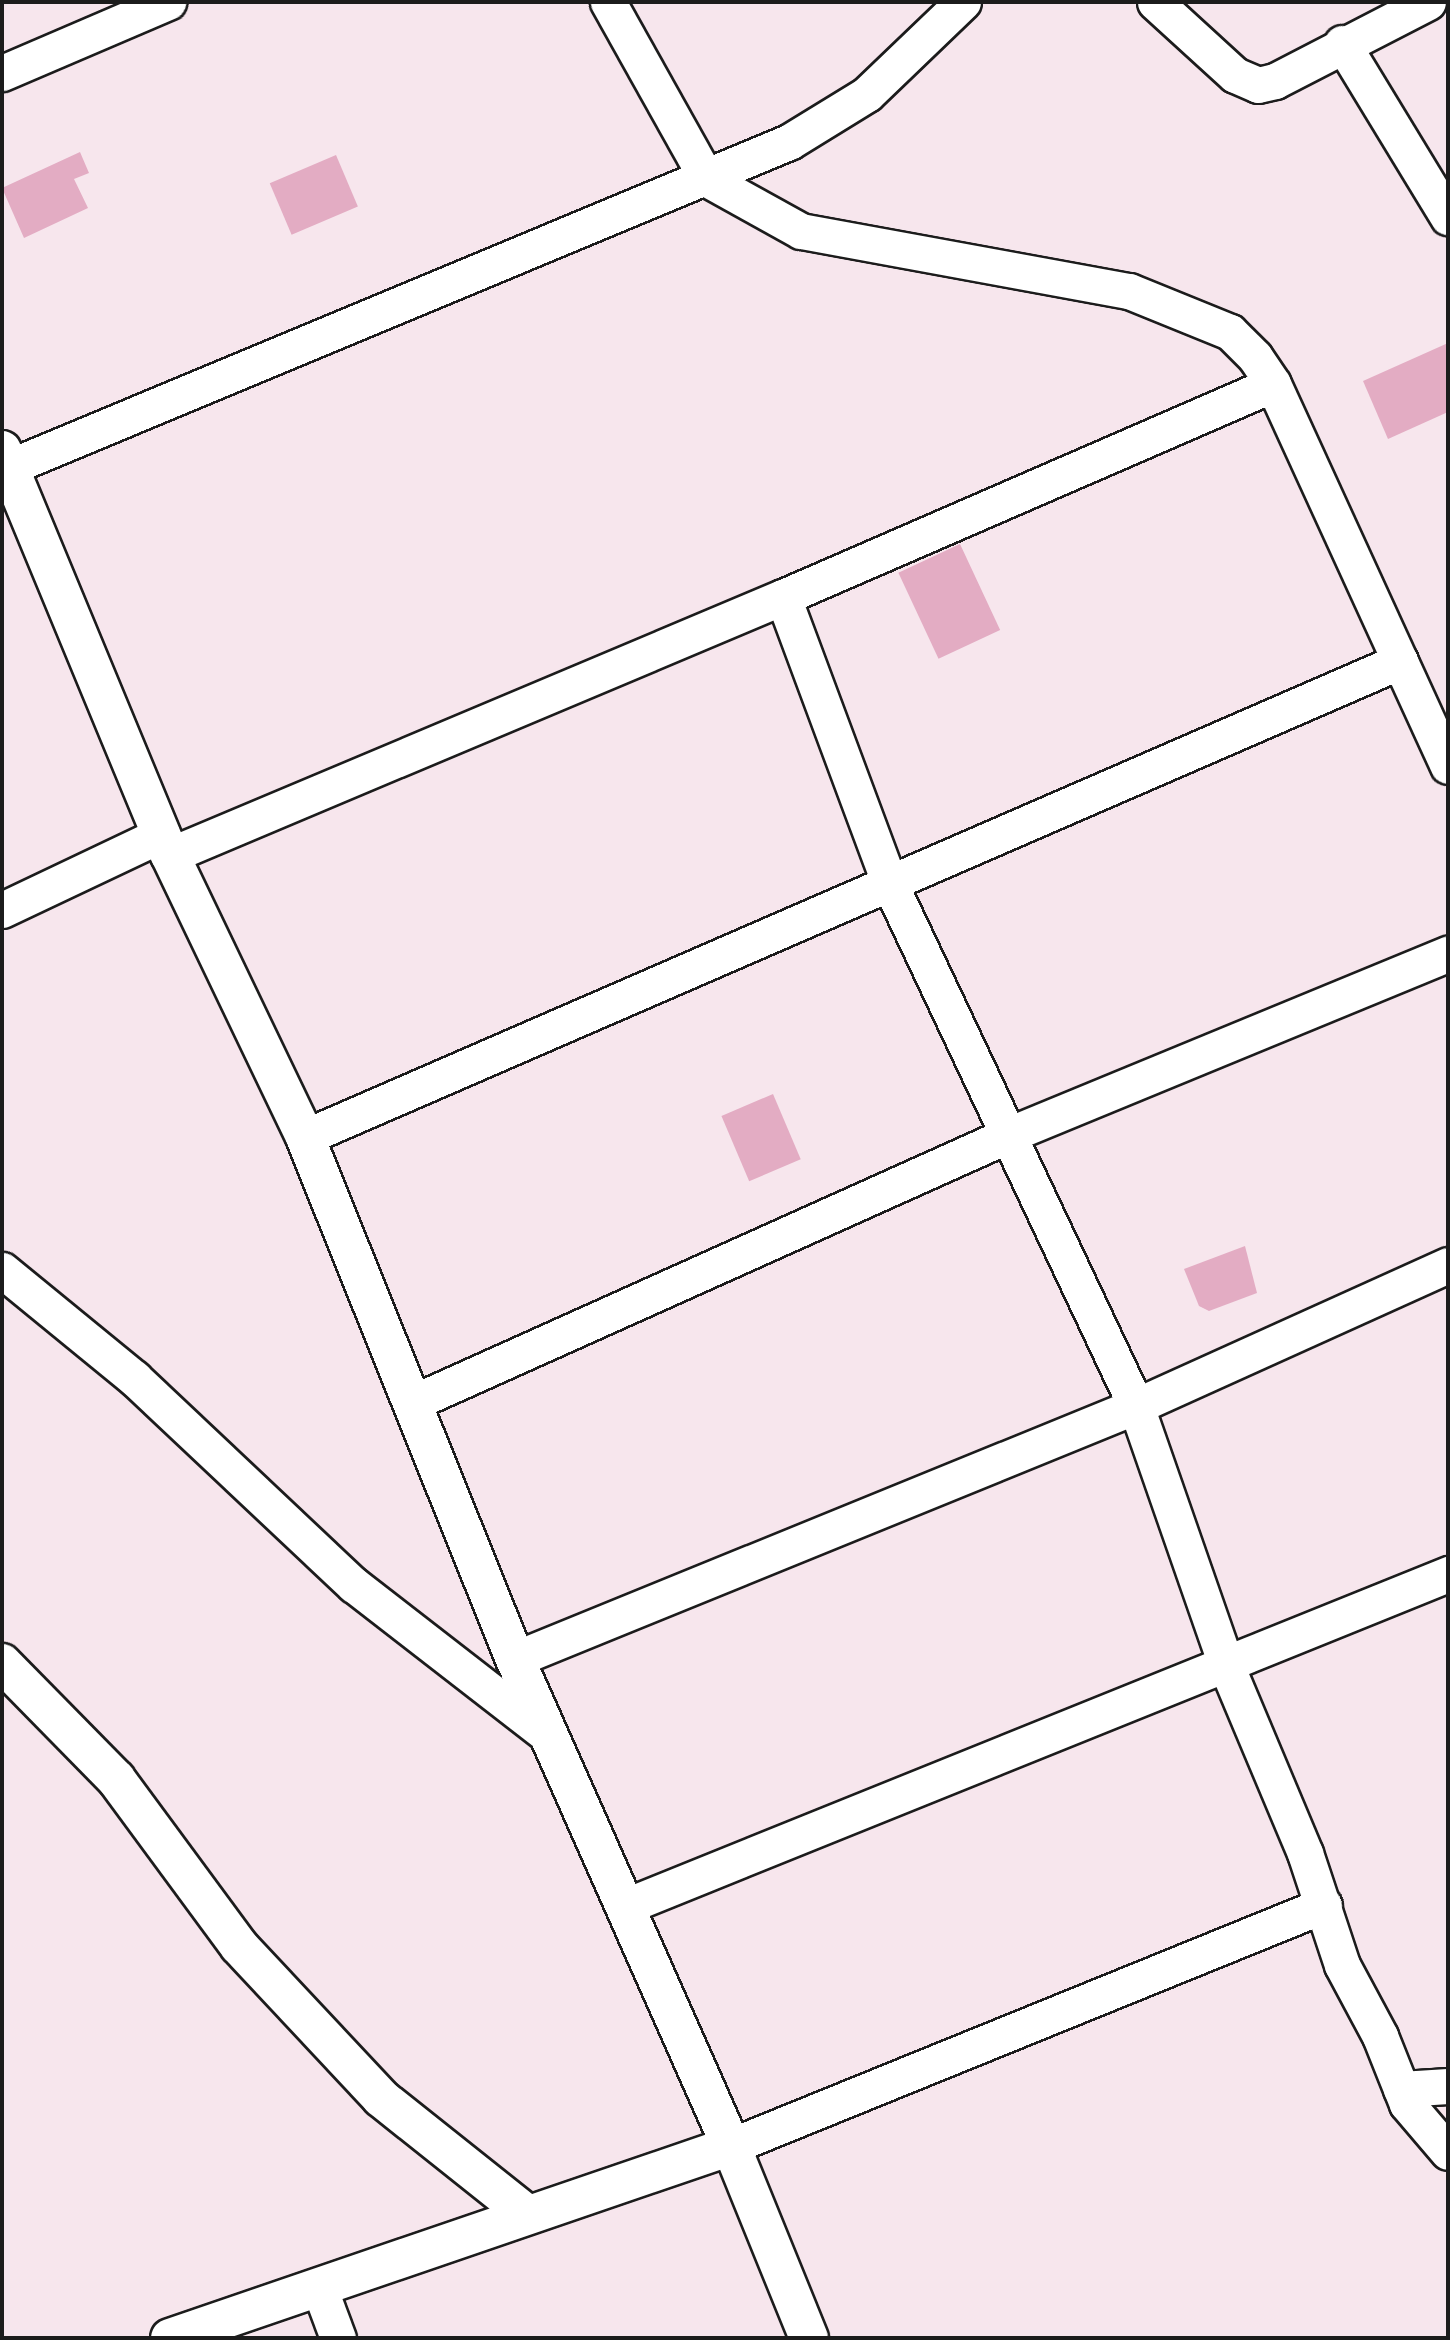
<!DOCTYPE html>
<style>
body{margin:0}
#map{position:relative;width:1450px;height:2340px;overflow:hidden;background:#f7e6ed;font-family:"Gochi Hand",sans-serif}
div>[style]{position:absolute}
.building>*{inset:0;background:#e3acc3;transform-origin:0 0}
.roads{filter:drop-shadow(2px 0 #1c1c1c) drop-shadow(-2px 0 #1c1c1c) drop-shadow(0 2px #1c1c1c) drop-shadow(0 -2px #1c1c1c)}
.minor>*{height:35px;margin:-17.5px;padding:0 17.5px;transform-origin:17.5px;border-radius:17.5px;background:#fff}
.tertiary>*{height:38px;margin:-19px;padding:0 19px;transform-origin:19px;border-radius:19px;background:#fff}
span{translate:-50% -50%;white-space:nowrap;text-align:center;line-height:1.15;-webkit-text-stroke:5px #fff;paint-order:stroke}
.frame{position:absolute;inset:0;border:4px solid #1c1c1c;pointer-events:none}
</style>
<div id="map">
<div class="building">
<div style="clip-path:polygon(80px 152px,89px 173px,74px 179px,88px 208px,24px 238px,2px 188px)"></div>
<div style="left:336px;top:155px;width:56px;height:72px;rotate:67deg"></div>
<div style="clip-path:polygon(1448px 343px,1448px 412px,1388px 439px,1363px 381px)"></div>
<div style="left:960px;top:544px;width:95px;height:68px;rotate:65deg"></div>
<div style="left:773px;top:1094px;width:71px;height:56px;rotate:67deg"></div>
<div style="clip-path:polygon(1245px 1246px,1257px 1293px,1209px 1311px,1199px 1306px,1184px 1269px)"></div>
</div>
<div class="roads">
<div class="minor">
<div style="left:608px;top:2px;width:203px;rotate:60.8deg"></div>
<div style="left:707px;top:179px;width:107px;rotate:29deg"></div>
<div style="left:801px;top:231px;width:333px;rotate:10.4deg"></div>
<div style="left:1129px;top:291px;width:109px;rotate:22.1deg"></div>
<div style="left:1230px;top:332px;width:35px;rotate:45deg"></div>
<div style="left:1255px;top:357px;width:32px;rotate:56deg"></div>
<div style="left:1273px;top:384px;width:420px;rotate:65.4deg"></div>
<div style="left:1155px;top:2px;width:108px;rotate:42.4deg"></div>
<div style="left:1235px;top:75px;width:25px;rotate:23deg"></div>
<div style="left:1258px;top:85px;width:17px;rotate:-13deg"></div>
<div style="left:1275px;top:81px;width:172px;rotate:-27.3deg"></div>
<div style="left:1342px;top:43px;width:204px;rotate:58.7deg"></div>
<div style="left:2px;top:73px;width:181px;rotate:-23.2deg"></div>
<div style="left:2px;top:470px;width:853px;rotate:-22.63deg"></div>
<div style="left:789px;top:142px;width:92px;rotate:-31.6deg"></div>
<div style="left:867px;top:94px;width:133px;rotate:-43.8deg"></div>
<div style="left:783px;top:597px;width:304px;rotate:69.6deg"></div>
<div style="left:889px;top:882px;width:579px;rotate:64.76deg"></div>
<div style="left:1136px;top:1406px;width:274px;rotate:70.8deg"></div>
<div style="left:1226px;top:1665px;width:204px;rotate:67.2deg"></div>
<div style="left:1305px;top:1853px;width:118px;rotate:71.7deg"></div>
<div style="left:1342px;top:1965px;width:81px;rotate:61.8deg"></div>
<div style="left:1380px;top:2036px;width:73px;rotate:68.3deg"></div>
<div style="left:1407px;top:2104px;width:63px;rotate:49.5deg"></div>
<div style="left:170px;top:855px;width:665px;rotate:-22.83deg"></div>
<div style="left:783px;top:597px;width:534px;rotate:-23.49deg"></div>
<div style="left:2px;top:910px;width:177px;rotate:-25.4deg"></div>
<div style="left:305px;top:1137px;width:1194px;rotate:-23.49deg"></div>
<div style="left:2px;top:1270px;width:171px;rotate:39.3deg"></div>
<div style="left:134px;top:1378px;width:302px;rotate:43.3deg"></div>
<div style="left:354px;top:1585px;width:248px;rotate:37.8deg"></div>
<div style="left:414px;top:1402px;width:651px;rotate:-24.2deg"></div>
<div style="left:1008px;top:1135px;width:476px;rotate:-22.4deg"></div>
<div style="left:515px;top:1659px;width:671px;rotate:-22.17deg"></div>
<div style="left:1136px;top:1406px;width:342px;rotate:-24.3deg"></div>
<div style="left:626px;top:1906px;width:887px;rotate:-21.99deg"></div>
<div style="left:1401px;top:2089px;width:47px;rotate:-3.7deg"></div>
<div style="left:731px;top:2146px;width:640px;rotate:-22.12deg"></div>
<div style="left:319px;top:2287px;width:54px;rotate:69.6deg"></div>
</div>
<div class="tertiary">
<div style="left:2px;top:450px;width:438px;rotate:67.5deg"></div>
<div style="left:170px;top:855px;width:313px;rotate:64.4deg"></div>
<div style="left:305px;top:1137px;width:563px;rotate:68.09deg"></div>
<div style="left:515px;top:1659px;width:533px;rotate:66.08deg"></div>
<div style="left:731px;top:2146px;width:207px;rotate:67.9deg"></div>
<div style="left:2px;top:1663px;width:163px;rotate:45.5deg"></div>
<div style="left:116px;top:1779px;width:207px;rotate:53.6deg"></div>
<div style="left:239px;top:1946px;width:208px;rotate:46.9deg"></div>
<div style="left:381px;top:2098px;width:186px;rotate:38.5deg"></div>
<div style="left:170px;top:2338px;width:593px;rotate:-18.89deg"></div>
</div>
</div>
<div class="frame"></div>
</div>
